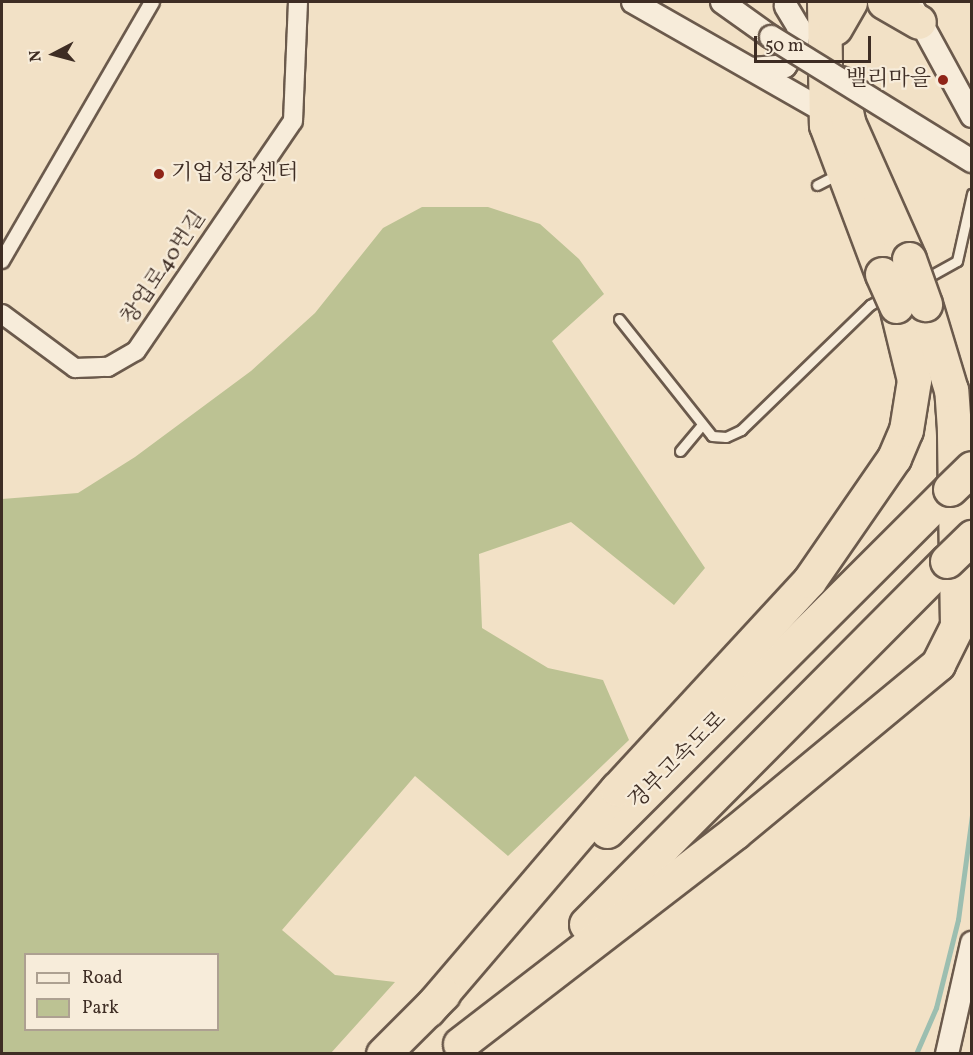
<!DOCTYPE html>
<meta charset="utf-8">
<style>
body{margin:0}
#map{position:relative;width:973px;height:1055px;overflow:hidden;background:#f2e1c6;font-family:Vollkorn,"Noto Serif KR",serif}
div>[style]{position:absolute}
.green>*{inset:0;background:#bcc293}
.stream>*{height:4.5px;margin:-2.25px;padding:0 2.25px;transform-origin:2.25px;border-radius:2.25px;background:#9cbeb0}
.roads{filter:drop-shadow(2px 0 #6b5a4c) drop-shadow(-2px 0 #6b5a4c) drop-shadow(0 2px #6b5a4c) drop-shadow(0 -2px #6b5a4c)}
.service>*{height:9px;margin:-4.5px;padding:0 4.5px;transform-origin:4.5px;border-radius:4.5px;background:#f7ecda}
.pedestrian>*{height:14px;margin:-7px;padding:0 7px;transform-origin:7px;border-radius:7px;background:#f7ecda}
.minor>*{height:18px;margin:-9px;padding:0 9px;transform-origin:9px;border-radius:9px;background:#f7ecda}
.tertiary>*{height:22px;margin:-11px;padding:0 11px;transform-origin:11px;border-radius:11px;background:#f7ecda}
.motorway>*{height:33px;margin:-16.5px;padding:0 16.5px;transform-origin:16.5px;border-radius:16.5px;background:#f2e1c6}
.bridges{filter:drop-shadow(2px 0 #6b5a4c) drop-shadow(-2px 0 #6b5a4c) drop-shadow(0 2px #6b5a4c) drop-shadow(0 -2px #6b5a4c)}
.tertiary-bridge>*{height:22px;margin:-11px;padding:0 11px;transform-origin:11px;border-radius:11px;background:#f7ecda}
.motorway-bridge>*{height:33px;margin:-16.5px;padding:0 16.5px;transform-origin:16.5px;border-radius:16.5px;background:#f2e1c6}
.dots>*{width:16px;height:16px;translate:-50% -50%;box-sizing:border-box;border:3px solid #f7ecda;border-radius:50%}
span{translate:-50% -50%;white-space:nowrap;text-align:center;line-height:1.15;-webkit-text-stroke:4.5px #f7ecda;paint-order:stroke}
.poi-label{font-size:22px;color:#3e2d24}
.right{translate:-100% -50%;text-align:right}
.left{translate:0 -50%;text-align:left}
.street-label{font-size:22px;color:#3e2d24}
.frame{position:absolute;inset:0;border:3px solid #3e2d24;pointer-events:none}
.legend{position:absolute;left:24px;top:953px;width:195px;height:78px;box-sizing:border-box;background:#f7ecda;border:2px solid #ada091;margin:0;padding:8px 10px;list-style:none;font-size:18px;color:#3e2d24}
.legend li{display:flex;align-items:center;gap:12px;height:30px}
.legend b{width:30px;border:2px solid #ada091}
.north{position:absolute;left:24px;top:24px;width:60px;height:60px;-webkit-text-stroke:4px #f7ecda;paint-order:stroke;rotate:264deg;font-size:16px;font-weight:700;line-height:24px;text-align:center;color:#3e2d24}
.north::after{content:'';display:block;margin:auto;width:21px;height:27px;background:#3e2d24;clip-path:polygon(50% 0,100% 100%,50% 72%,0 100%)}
.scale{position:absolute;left:754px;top:36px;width:117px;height:27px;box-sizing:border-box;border:3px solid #3e2d24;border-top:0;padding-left:8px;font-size:18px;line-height:21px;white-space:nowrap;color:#3e2d24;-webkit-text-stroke:4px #f7ecda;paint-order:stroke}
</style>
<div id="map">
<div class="green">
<div style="clip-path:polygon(evenodd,422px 207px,488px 207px,540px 224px,579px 259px,604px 294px,552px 341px,705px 568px,674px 605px,571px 522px,479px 554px,482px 628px,548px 668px,603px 680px,629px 740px,508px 856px,415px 776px,282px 930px,335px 975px,395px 982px,331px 1053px,2px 1053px,2px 499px,78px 493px,135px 457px,251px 371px,315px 313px,383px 228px,422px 207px,26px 954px,218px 954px,218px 1030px,26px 1030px,26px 954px)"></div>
</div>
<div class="stream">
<div style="left:916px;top:1054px;width:50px;rotate:-66.5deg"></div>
<div style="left:936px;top:1008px;width:91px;rotate:-76deg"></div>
<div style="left:958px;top:920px;width:106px;rotate:-82.4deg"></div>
</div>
<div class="roads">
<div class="service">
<div style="left:817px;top:185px;width:25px;rotate:-27deg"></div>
<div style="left:921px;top:281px;width:41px;rotate:-29.1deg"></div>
<div style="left:957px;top:261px;width:69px;rotate:-77.4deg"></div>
<div style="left:619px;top:319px;width:149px;rotate:51.5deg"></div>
<div style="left:712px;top:436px;width:14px;rotate:4deg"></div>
<div style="left:726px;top:437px;width:17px;rotate:-25deg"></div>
<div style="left:741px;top:430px;width:180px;rotate:-44.1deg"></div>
<div style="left:870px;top:305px;width:18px;rotate:-29deg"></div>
<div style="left:680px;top:451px;width:34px;rotate:-50deg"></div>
</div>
<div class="pedestrian">
<div style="left:2px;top:261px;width:299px;rotate:-59.9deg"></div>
</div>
<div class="minor">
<div style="left:2px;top:314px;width:91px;rotate:36.5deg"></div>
<div style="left:75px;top:368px;width:33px;rotate:-2deg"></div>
<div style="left:108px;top:367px;width:32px;rotate:-30deg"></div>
<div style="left:136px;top:351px;width:278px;rotate:-55.7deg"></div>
<div style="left:293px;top:121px;width:119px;rotate:-87.6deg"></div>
</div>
<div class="tertiary">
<div style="left:633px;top:2px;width:220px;rotate:29.7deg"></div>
<div style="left:722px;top:2px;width:60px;rotate:35.5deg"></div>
<div style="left:913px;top:8px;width:123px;rotate:61.4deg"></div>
<div style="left:752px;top:69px;width:33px;rotate:-5deg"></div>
<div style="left:785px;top:66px;width:21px;rotate:-55deg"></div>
<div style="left:797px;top:49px;width:21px;rotate:-85deg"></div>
<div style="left:799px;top:28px;width:26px;rotate:-121deg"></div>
<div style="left:947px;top:1054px;width:114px;rotate:-77.3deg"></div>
</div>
<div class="motorway">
<div style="left:824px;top:2px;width:123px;rotate:89.1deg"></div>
<div style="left:826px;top:125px;width:159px;rotate:69.4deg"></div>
<div style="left:884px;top:2px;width:40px;rotate:29.7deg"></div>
<div style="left:835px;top:28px;width:30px;rotate:-60deg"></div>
<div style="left:840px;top:83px;width:40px;rotate:78deg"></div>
<div style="left:848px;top:122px;width:150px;rotate:66deg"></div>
<div style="left:607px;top:831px;width:484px;rotate:-44.9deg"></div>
<div style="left:586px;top:924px;width:512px;rotate:-45.16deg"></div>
<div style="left:428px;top:1010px;width:291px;rotate:-49.5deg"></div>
<div style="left:617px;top:789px;width:283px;rotate:-47.3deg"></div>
<div style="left:809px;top:581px;width:150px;rotate:-55.4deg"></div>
<div style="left:894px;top:458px;width:30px;rotate:-67deg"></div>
<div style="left:906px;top:430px;width:51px;rotate:-80.9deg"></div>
<div style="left:914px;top:380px;width:76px;rotate:-103.7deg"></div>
<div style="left:460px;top:1044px;width:346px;rotate:-37.6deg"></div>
<div style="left:734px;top:833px;width:265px;rotate:-39.6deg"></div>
<div style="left:938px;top:664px;width:42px;rotate:-63.4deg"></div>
<div style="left:957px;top:626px;width:197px;rotate:-90.9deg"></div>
<div style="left:954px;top:429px;width:39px;rotate:-94deg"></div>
<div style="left:951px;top:390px;width:90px;rotate:-106.8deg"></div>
<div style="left:383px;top:1054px;width:85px;rotate:-45deg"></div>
</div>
</div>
<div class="bridges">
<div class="tertiary-bridge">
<div style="left:771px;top:37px;width:236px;rotate:31.7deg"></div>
</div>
<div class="motorway-bridge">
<div style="left:909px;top:259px;width:48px;rotate:70.4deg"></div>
<div style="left:882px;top:274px;width:35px;rotate:66deg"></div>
<div style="left:950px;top:489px;width:30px;rotate:-44deg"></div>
<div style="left:947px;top:561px;width:35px;rotate:-44deg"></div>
</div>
</div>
<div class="dots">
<div style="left:943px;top:80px;background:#8f2418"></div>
<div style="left:159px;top:174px;background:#8f2418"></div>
</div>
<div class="poi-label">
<span class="right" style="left:931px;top:80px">밸리마을</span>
<span class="left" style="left:171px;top:174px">기업성장센터</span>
</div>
<div class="street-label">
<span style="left:164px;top:268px;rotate:-56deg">창업로40번길</span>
<span style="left:678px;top:761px;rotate:-45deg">경부고속도로</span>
</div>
<div class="frame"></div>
<ul class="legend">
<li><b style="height:8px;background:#f7ecda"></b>Road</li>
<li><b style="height:16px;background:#bcc293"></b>Park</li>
</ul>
<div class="north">N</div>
<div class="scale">50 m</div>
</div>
